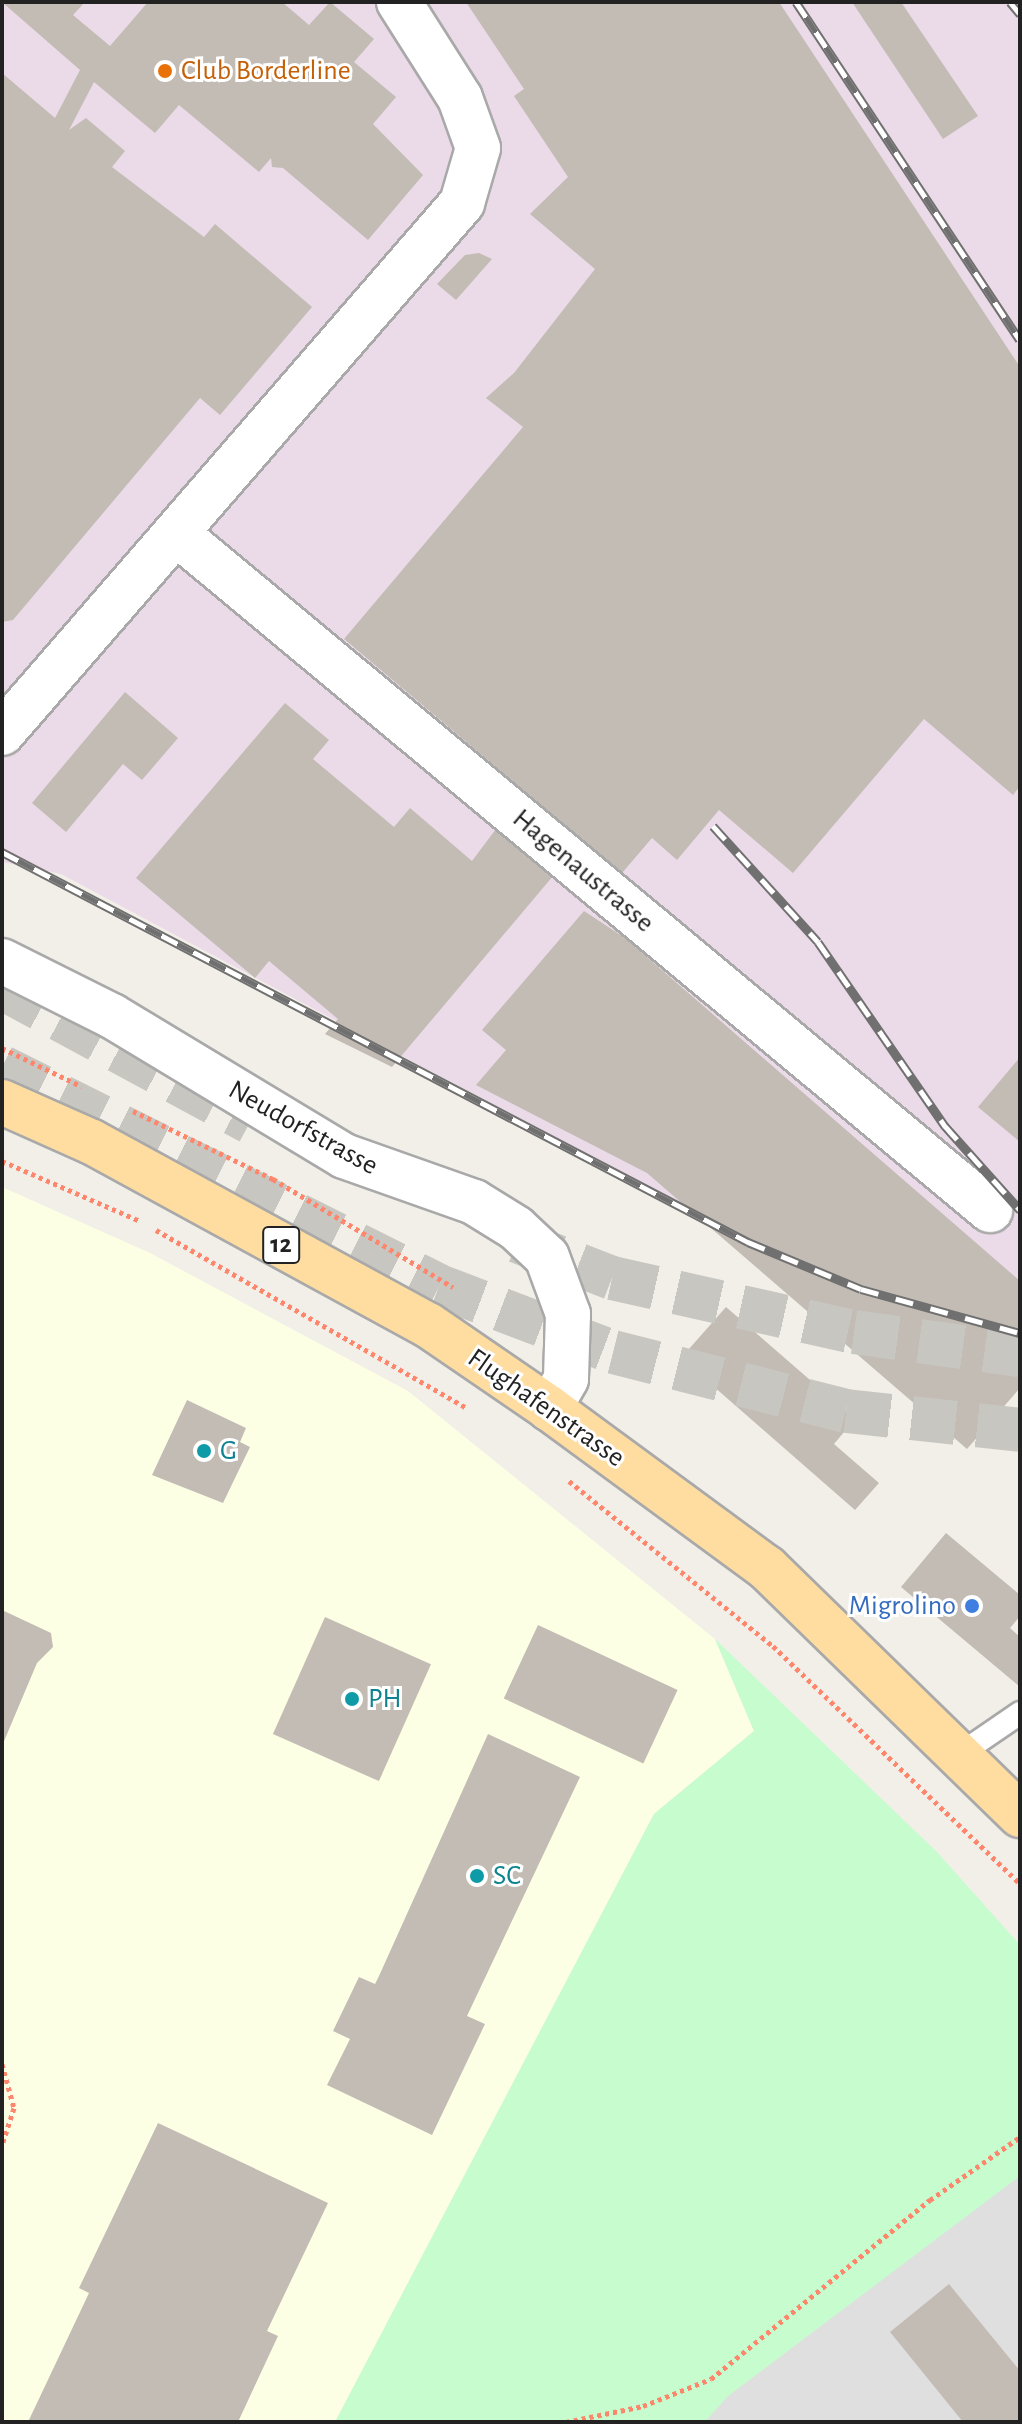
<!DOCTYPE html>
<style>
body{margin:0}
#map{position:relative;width:1022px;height:2424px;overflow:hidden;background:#f2efe8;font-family:"Alegreya Sans",sans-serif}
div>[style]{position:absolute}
.residential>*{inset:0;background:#e0dfdf}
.industrial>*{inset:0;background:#ebdae7}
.education>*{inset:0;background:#fdffe4}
.park>*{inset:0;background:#c6fcce}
.building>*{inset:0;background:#c3bcb4;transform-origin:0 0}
.motorway-tunnel>*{height:44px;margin-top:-22px;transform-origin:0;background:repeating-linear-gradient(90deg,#c8c6c0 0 44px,transparent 0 66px)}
.path>*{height:5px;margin-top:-2.5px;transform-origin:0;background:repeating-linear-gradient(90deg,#fe866d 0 4px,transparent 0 8px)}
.roads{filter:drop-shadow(2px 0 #a9a9a9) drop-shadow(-2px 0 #a9a9a9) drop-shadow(0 2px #a9a9a9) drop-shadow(0 -2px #a9a9a9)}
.service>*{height:22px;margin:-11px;padding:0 11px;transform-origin:11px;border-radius:11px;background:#fff}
.minor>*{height:44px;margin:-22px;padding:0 22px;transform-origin:22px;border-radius:22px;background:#fff}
.tertiary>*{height:44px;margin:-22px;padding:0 22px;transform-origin:22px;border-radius:22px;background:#fff}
.primary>*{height:44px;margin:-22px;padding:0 22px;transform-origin:22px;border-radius:22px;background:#ffdda0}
.rail>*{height:9px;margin-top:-4.5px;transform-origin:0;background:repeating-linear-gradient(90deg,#fff 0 18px,#707070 0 36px);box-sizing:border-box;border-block:2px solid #707070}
.dots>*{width:22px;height:22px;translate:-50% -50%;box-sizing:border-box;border:4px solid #fff;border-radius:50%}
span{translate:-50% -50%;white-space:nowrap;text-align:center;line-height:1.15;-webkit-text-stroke:6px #fff;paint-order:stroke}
.shield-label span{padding:2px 6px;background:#fff;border:2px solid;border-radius:6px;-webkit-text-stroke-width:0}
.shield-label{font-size:26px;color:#222;font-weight:700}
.food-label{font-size:28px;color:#c56008}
.left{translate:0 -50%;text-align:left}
.street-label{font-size:28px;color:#222}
.culture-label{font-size:28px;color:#0d838f}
.shop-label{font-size:28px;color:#366cbe}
.right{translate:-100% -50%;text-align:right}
.frame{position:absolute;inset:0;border:4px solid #222;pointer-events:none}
</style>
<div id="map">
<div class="residential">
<div style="clip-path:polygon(1020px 2116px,1020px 2422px,667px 2422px)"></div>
</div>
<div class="industrial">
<div style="clip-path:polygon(2px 2px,1020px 2px,1020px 1366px,948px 1347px,61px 874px,2px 862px)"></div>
</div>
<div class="education">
<div style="clip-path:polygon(2px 1187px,150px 1253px,408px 1391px,715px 1639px,754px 1731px,654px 1814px,335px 2422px,2px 2422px)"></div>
</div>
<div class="park">
<div style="clip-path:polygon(715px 1639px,937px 1852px,1020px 1945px,1020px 2176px,728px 2396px,705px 2422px,335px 2422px,654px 1814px,754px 1731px)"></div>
</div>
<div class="building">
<div style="clip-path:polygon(2px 2px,85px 2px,73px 15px,110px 46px,148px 2px,282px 2px,309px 25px,330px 2px,374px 39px,354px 62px,396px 97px,373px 124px,423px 175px,368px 240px,283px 168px,272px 167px,271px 158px,259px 172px,179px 105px,155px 133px,94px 82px,69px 130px,86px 118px,125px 151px,112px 167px,204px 237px,215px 224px,312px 307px,220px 415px,200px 398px,13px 620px,2px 622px,2px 73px,55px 118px,80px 70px)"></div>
<div style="clip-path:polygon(466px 2px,779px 2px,1020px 367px,1020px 786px,1013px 795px,924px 719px,793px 873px,719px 810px,677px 860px,652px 838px,622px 873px,344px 639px,523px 427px,486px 398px,514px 373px,595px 269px,530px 214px,568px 177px,514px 96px,524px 89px)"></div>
<div style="clip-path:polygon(852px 2px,901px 2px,978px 116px,943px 139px)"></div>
<div style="clip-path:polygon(479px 253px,492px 259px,456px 300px,437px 284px,465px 255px)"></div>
<div style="clip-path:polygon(125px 692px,178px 738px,142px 780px,123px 764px,66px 832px,32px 803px)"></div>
<div style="clip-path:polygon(285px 703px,329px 740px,313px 759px,394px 827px,410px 808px,472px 861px,496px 829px,553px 876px,392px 1067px,325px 1034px,338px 1019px,269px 961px,255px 978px,136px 878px)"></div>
<div style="clip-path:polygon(584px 911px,625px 938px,1020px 1281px,1020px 1388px,967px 1449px,647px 1173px,476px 1085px,506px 1050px,482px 1030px)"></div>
<div style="clip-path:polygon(1020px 1057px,1020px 1142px,978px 1107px)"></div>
<div style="clip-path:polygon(726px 1307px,855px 1419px,834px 1444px,879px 1483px,855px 1510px,681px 1358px)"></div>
<div style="clip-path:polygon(187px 1400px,246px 1428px,240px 1442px,250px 1447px,223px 1503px,152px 1475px)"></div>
<div style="clip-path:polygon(946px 1533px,1020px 1595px,1020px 1616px,1010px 1628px,1020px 1637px,1020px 1687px,901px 1587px)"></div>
<div style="clip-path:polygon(2px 1610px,51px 1633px,53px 1647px,37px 1663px,2px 1746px)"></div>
<div style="left:325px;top:1617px;width:116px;height:128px;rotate:24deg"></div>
<div style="left:538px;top:1625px;width:154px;height:81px;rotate:25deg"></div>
<div style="clip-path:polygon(488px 1734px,580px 1777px,467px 2016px,485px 2024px,432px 2135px,327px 2085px,350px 2039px,333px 2031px,359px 1977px,375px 1984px,379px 1976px)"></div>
<div style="clip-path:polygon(158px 2123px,328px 2203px,267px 2331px,278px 2336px,238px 2422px,28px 2422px,89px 2293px,79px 2288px)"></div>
<div style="clip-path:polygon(949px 2284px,1020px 2371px,1020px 2422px,963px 2422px,890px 2332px)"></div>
</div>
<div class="motorway-tunnel">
<div style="left:2px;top:988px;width:282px;rotate:28.4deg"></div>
<div style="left:2px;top:1067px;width:489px;rotate:26.6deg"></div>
<div style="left:439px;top:1286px;width:186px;rotate:20.8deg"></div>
<div style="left:613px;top:1352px;width:240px;rotate:14.2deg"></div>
<div style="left:846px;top:1411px;width:175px;rotate:6.2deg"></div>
<div style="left:517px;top:1241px;width:102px;rotate:21.3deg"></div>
<div style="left:612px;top:1278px;width:248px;rotate:12.6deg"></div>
<div style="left:854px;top:1332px;width:168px;rotate:7.9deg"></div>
</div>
<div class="path">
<div style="left:2px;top:1048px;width:88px;rotate:25.7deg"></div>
<div style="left:133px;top:1111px;width:156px;rotate:25.9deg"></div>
<div style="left:273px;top:1179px;width:210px;rotate:31deg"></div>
<div style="left:2px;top:1161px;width:150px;rotate:23.5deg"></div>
<div style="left:156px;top:1230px;width:358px;rotate:29.8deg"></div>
<div style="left:569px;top:1481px;width:262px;rotate:39deg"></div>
<div style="left:773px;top:1646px;width:343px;rotate:43.9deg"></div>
<div style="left:2px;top:2064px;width:46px;rotate:74.7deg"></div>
<div style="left:14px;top:2108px;width:40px;rotate:108deg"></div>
<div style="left:566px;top:2422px;width:79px;rotate:-11.7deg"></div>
<div style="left:643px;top:2406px;width:73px;rotate:-21.7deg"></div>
<div style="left:711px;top:2379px;width:283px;rotate:-39.3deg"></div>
<div style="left:930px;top:2200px;width:110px;rotate:-35deg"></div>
</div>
<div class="roads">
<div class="service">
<div style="left:963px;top:1752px;width:69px;rotate:-34.4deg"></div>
</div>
<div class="minor">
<div style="left:176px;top:533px;width:1059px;rotate:39.75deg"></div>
<div style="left:2px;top:733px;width:702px;rotate:-49.04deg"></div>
<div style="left:462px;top:203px;width:57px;rotate:-73.8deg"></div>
<div style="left:478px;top:148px;width:53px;rotate:-109.8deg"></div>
<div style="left:460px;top:98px;width:114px;rotate:-122.4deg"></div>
</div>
<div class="tertiary">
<div style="left:2px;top:961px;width:123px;rotate:26.6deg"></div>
<div style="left:112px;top:1016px;width:271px;rotate:31.1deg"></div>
<div style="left:344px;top:1156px;width:138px;rotate:19.5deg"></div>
<div style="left:474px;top:1202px;width:49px;rotate:31.8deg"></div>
<div style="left:516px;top:1228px;width:42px;rotate:43.1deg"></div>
<div style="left:547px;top:1257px;width:61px;rotate:69.8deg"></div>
<div style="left:568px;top:1314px;width:65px;rotate:91.8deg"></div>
<div style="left:566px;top:1379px;width:34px;rotate:120deg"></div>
</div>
<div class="primary">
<div style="left:2px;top:1102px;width:98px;rotate:24deg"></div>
<div style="left:92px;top:1142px;width:383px;rotate:28.6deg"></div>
<div style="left:428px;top:1325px;width:147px;rotate:34.4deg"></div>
<div style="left:549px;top:1408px;width:270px;rotate:36.3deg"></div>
<div style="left:767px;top:1568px;width:354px;rotate:44.3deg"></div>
</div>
</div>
<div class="rail">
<div style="left:796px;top:2px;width:405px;rotate:56.5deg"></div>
<div style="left:1010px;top:2px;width:16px;rotate:50deg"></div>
<div style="left:713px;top:826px;width:156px;rotate:47.8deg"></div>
<div style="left:818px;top:942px;width:224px;rotate:55.4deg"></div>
<div style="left:945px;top:1126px;width:113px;rotate:48.2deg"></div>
<div style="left:2px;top:852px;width:842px;rotate:27.6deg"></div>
<div style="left:748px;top:1242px;width:122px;rotate:22.6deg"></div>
<div style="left:861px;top:1289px;width:165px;rotate:15.5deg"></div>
</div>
<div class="dots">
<div style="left:165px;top:71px;background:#e8710a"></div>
<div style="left:204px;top:1451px;background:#0f9aa8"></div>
<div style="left:972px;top:1606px;background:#3f7fe0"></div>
<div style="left:352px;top:1699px;background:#0f9aa8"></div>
<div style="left:477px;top:1876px;background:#0f9aa8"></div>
</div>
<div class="shield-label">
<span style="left:281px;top:1245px">12</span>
</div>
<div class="food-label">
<span class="left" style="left:181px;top:71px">Club Borderline</span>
</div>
<div class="street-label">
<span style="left:583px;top:871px;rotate:40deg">Hagenaustrasse</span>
<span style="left:303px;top:1128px;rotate:29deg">Neudorfstrasse</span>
<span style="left:546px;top:1408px;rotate:35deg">Flughafenstrasse</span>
</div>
<div class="culture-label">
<span class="left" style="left:220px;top:1451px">G</span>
<span class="left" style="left:368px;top:1699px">PH</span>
<span class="left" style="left:493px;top:1876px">SC</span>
</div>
<div class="shop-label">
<span class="right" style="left:956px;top:1606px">Migrolino</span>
</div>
<div class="frame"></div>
</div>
